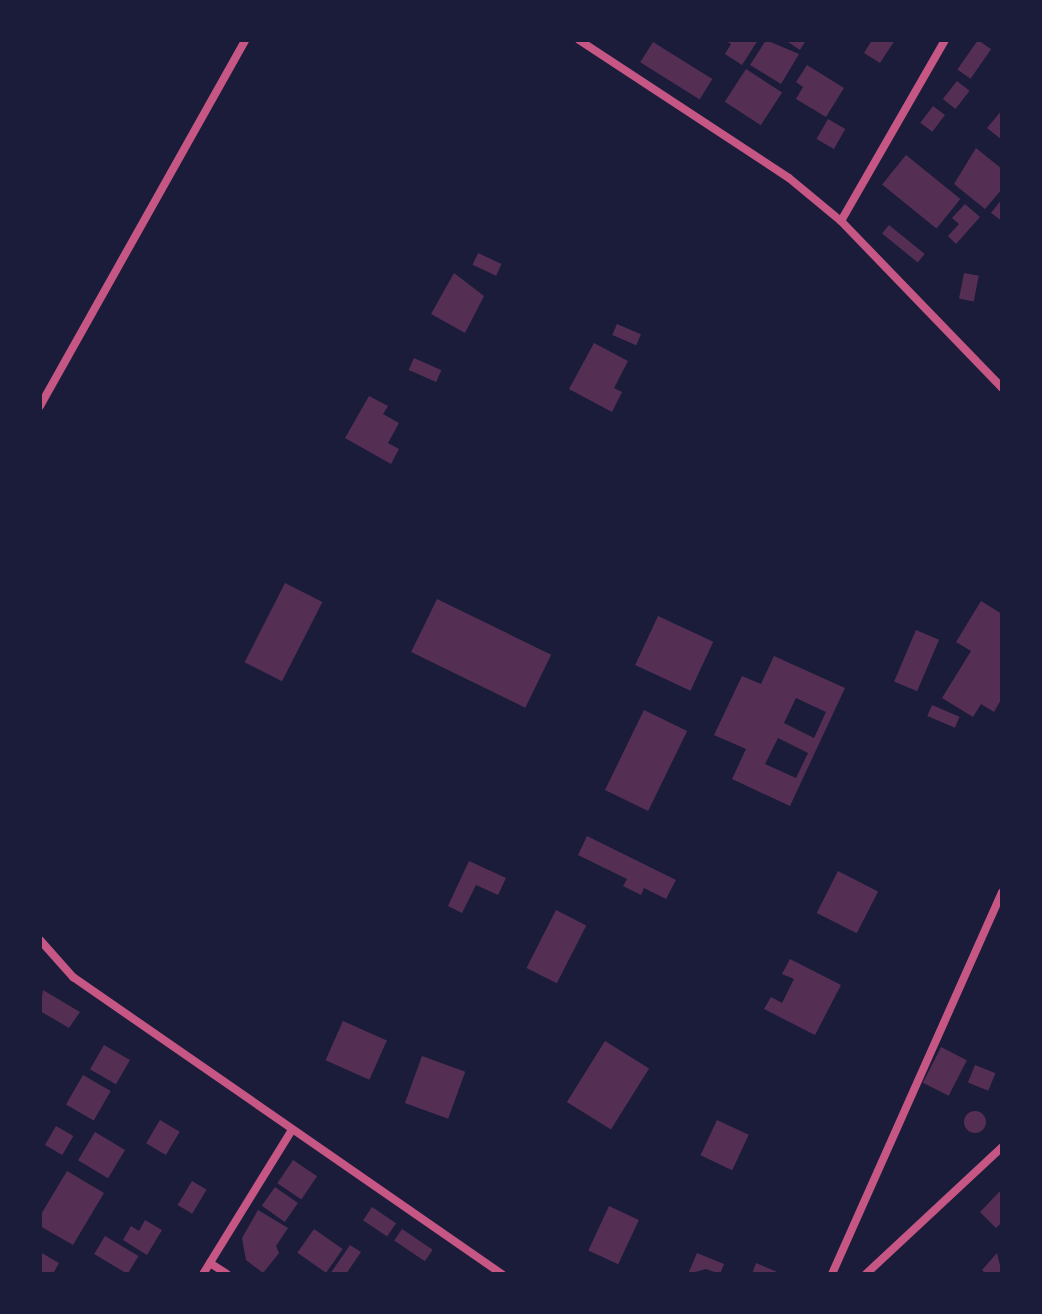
<!DOCTYPE html>
<style>
body{margin:0}
#map{position:relative;width:1042px;height:1314px;overflow:hidden;background:#1b1b3a;font-family:Helvetica,sans-serif}
div>[style]{position:absolute}
.building>*{inset:0;background:#542f53;transform-origin:0 0}
.round{border-radius:50%}
.minor>*{height:8px;margin:-4px;padding:0 4px;transform-origin:4px;border-radius:4px;background:#c65784}
span{translate:-50% -50%;white-space:nowrap;text-align:center;line-height:1.15;-webkit-text-stroke:7px #1b1b3a;paint-order:stroke}
.frame{position:absolute;inset:0;border:42px solid #1b1b3a;pointer-events:none}
</style>
<div id="map">
<div class="building">
<div style="clip-path:polygon(725px 40px,758px 40px,742px 65px,725px 54px,731px 44px)"></div>
<div style="clip-path:polygon(766px 40px,799px 54px,781px 84px,750px 65px)"></div>
<div style="clip-path:polygon(785px 40px,806px 40px,800px 50px)"></div>
<div style="clip-path:polygon(872px 40px,895px 40px,880px 63px,864px 53px)"></div>
<div style="left:978px;top:40px;width:16px;height:36px;rotate:35deg"></div>
<div style="left:653px;top:42px;width:70px;height:24px;rotate:32deg"></div>
<div style="clip-path:polygon(807px 65px,844px 88px,826px 117px,796px 99px,803px 87px,796px 82px)"></div>
<div style="left:746px;top:69px;width:43px;height:39px;rotate:33deg"></div>
<div style="left:957px;top:81px;width:16px;height:23px;rotate:38deg"></div>
<div style="left:933px;top:106px;width:15px;height:21px;rotate:37deg"></div>
<div style="clip-path:polygon(1002px 110px,1002px 140px,987px 128px)"></div>
<div style="left:828px;top:119px;width:20px;height:23px;rotate:30deg"></div>
<div style="clip-path:polygon(976px 148px,1002px 169px,1002px 189px,985px 209px,954px 184px)"></div>
<div style="left:906px;top:155px;width:70px;height:38px;rotate:39deg"></div>
<div style="clip-path:polygon(1002px 199px,1002px 221px,991px 213px)"></div>
<div style="clip-path:polygon(965px 204px,980px 217px,956px 244px,948px 236px,959px 224px,952px 218px)"></div>
<div style="left:889px;top:225px;width:46px;height:11px;rotate:39deg"></div>
<div style="left:478px;top:253px;width:26px;height:13px;rotate:25deg"></div>
<div style="clip-path:polygon(454px 273px,484px 296px,465px 333px,431px 314px)"></div>
<div style="left:964px;top:273px;width:15px;height:26px;rotate:11deg"></div>
<div style="left:617px;top:324px;width:26px;height:12px;rotate:23deg"></div>
<div style="clip-path:polygon(594px 343px,628px 361px,614px 388px,622px 392px,612px 412px,569px 389px)"></div>
<div style="left:414px;top:358px;width:30px;height:13px;rotate:24deg"></div>
<div style="clip-path:polygon(369px 396px,388px 406px,383px 414px,399px 423px,388px 443px,399px 449px,391px 464px,345px 438px)"></div>
<div style="left:285px;top:583px;width:42px;height:89px;rotate:27deg"></div>
<div style="left:437px;top:599px;width:127px;height:59px;rotate:26deg"></div>
<div style="clip-path:polygon(981px 601px,1002px 614px,1002px 698px,994px 712px,981px 704px,973px 717px,942px 698px,971px 651px,956px 642px)"></div>
<div style="left:658px;top:616px;width:61px;height:54px;rotate:25deg"></div>
<div style="left:916px;top:630px;width:25px;height:56px;rotate:23deg"></div>
<div style="clip-path:polygon(evenodd,774px 656px,845px 688px,790px 806px,732px 779px,746px 749px,714px 735px,742px 676px,761px 684px,774px 656px,796px 698px,826px 712px,814px 738px,784px 723px,796px 698px,774px 656px,778px 738px,808px 753px,796px 778px,765px 764px,778px 738px)"></div>
<div style="left:932px;top:705px;width:30px;height:12px;rotate:23deg"></div>
<div style="left:644px;top:710px;width:48px;height:89px;rotate:26deg"></div>
<div style="clip-path:polygon(587px 836px,676px 880px,666px 899px,644px 888px,641px 895px,623px 886px,627px 879px,578px 855px)"></div>
<div style="clip-path:polygon(469px 861px,506px 878px,498px 895px,476px 885px,462px 913px,448px 906px)"></div>
<div style="left:838px;top:871px;width:45px;height:47px;rotate:27deg"></div>
<div style="left:556px;top:910px;width:34px;height:65px;rotate:27deg"></div>
<div style="clip-path:polygon(790px 959px,841px 985px,815px 1035px,764px 1009px,771px 997px,782px 1003px,794px 979px,782px 974px)"></div>
<div style="clip-path:polygon(43px 990px,80px 1012px,69px 1028px,40px 1011px)"></div>
<div style="left:343px;top:1021px;width:48px;height:43px;rotate:24deg"></div>
<div style="left:605px;top:1041px;width:52px;height:72px;rotate:32deg"></div>
<div style="left:104px;top:1045px;width:30px;height:28px;rotate:30deg"></div>
<div style="left:941px;top:1047px;width:29px;height:40px;rotate:27deg"></div>
<div style="left:422px;top:1056px;width:46px;height:50px;rotate:20deg"></div>
<div style="left:975px;top:1065px;width:22px;height:19px;rotate:22deg"></div>
<div style="left:83px;top:1075px;width:32px;height:34px;rotate:30deg"></div>
<div class="round" style="left:964px;top:1111px;width:22px;height:22px"></div>
<div style="left:160px;top:1120px;width:23px;height:27px;rotate:31deg"></div>
<div style="left:717px;top:1120px;width:35px;height:39px;rotate:25deg"></div>
<div style="left:56px;top:1126px;width:20px;height:22px;rotate:30deg"></div>
<div style="left:95px;top:1132px;width:35px;height:33px;rotate:31deg"></div>
<div style="left:293px;top:1160px;width:29px;height:28px;rotate:34deg"></div>
<div style="clip-path:polygon(67px 1171px,104px 1193px,73px 1245px,40px 1226px,40px 1216px)"></div>
<div style="left:192px;top:1181px;width:17px;height:28px;rotate:31deg"></div>
<div style="left:275px;top:1187px;width:28px;height:23px;rotate:35deg"></div>
<div style="clip-path:polygon(1002px 1189px,1002px 1222px,996px 1228px,980px 1212px)"></div>
<div style="left:609px;top:1206px;width:33px;height:49px;rotate:25deg"></div>
<div style="left:372px;top:1207px;width:29px;height:16px;rotate:34deg"></div>
<div style="clip-path:polygon(258px 1210px,288px 1228px,276px 1246px,279px 1253px,263px 1273px,246px 1260px,242px 1238px)"></div>
<div style="clip-path:polygon(145px 1220px,162px 1230px,147px 1255px,123px 1240px,131px 1226px,139px 1231px)"></div>
<div style="left:314px;top:1229px;width:35px;height:29px;rotate:35deg"></div>
<div style="left:402px;top:1229px;width:37px;height:14px;rotate:34deg"></div>
<div style="left:105px;top:1236px;width:39px;height:21px;rotate:31deg"></div>
<div style="clip-path:polygon(350px 1245px,361px 1252px,346px 1274px,330px 1274px)"></div>
<div style="clip-path:polygon(40px 1252px,59px 1263px,53px 1274px,40px 1274px)"></div>
<div style="clip-path:polygon(697px 1253px,724px 1264px,720px 1274px,706px 1269px,688px 1274px)"></div>
<div style="clip-path:polygon(997px 1253px,1002px 1274px,986px 1274px,982px 1270px)"></div>
<div style="clip-path:polygon(756px 1263px,782px 1274px,752px 1274px)"></div>
</div>
<div class="minor">
<div style="left:579px;top:40px;width:251px;rotate:33.3deg"></div>
<div style="left:789px;top:178px;width:67px;rotate:39.6deg"></div>
<div style="left:841px;top:221px;width:232px;rotate:46deg"></div>
<div style="left:841px;top:221px;width:209px;rotate:-60.1deg"></div>
<div style="left:40px;top:406px;width:420px;rotate:-60.7deg"></div>
<div style="left:40px;top:940px;width:50px;rotate:48.3deg"></div>
<div style="left:73px;top:977px;width:522px;rotate:34.7deg"></div>
<div style="left:210px;top:1263px;width:20px;rotate:33deg"></div>
<div style="left:203px;top:1274px;width:169px;rotate:-58.3deg"></div>
<div style="left:832px;top:1274px;width:418px;rotate:-66deg"></div>
<div style="left:866px;top:1274px;width:186px;rotate:-43deg"></div>
</div>
<div class="frame"></div>
</div>
